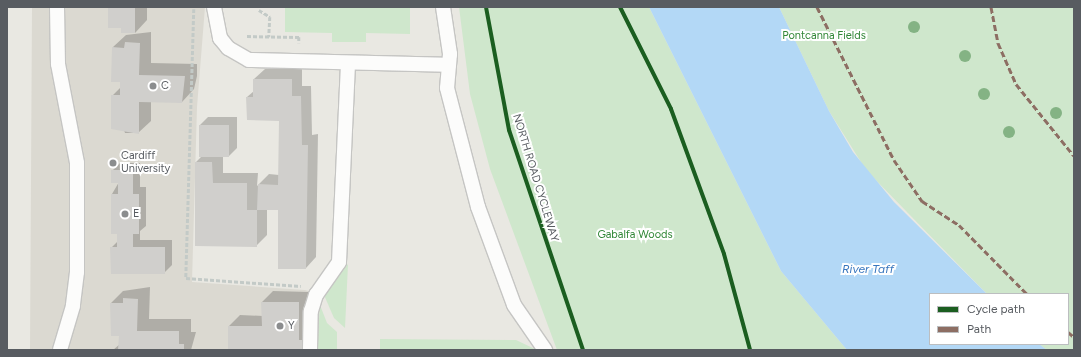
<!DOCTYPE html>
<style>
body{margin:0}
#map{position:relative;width:1081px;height:357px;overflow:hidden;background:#e9e8e2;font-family:Figtree,sans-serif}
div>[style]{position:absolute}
.education>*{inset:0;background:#dbd9d1}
.green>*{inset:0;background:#cfe7cc}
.water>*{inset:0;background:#b3d8f6}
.shadow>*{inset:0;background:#0003}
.building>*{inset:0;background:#d0cfcc;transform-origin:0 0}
.path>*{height:2.5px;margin-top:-1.25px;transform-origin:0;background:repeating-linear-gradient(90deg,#c3cac7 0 4px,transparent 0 6px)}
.roads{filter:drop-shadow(1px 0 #c5c5c3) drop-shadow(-1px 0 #c5c5c3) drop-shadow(0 1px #c5c5c3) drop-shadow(0 -1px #c5c5c3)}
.lane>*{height:14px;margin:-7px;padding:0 7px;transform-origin:7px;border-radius:7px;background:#fcfcfb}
.quiet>*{height:3px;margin-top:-1.5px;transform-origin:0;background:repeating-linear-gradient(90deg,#8d6e63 0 6px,transparent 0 9px)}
.cycleway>*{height:4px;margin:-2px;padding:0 2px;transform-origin:2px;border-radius:2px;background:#1b5e20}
.trees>*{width:12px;height:12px;margin:-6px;border-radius:50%;background:#84b384}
.dots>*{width:11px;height:11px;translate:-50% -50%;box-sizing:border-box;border:2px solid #fff;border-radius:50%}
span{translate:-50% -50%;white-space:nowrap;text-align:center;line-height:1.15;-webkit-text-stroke:4px #fff;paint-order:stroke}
.park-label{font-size:11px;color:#318737}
.poi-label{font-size:11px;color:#585c61}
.left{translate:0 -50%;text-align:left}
.street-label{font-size:11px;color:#585c61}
.water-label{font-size:12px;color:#3876be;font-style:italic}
.frame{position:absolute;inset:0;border:8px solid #585c61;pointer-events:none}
.legend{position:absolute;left:929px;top:293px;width:140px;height:52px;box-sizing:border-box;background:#fff;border:1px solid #bcbec0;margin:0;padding:5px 7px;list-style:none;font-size:12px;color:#585c61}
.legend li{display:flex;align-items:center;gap:8px;height:20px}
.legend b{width:20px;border:1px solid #bcbec0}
</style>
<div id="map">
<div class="education">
<div style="clip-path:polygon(32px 7px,205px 7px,197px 107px,192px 282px,305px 290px,324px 295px,320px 305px,317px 350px,30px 350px)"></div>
</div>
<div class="green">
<div style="clip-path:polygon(285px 7px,410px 7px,410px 34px,366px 33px,366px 42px,332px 42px,332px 33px,285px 32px)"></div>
<div style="clip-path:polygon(459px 7px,649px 7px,781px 271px,847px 350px,557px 350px,490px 169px,470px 94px)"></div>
<div style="clip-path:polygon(779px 7px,1074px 7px,1074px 350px,1047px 350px,1039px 344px,1068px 344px,1068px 294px,987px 294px,866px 170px,829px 111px)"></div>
<div style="clip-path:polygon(348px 264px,345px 328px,334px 318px,324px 295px)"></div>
<div style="clip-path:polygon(320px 305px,327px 323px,337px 332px,337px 350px,317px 350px)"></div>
<div style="clip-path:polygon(380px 339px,516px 340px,537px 350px,380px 350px)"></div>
</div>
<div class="water">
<div style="clip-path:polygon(649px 7px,779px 7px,829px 111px,853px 152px,894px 202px,987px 294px,930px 294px,930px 344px,1039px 344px,1047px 350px,847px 350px,781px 271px)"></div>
</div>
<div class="shadow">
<div style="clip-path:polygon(109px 7px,147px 7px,147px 20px,135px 33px,122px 27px)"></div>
<div style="clip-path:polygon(151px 32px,151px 63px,197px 64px,197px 76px,194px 89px,182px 102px,151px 101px,151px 121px,138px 133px,125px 133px,112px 96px,121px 87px,113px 47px,126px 35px)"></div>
<div style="clip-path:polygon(265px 69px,302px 69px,302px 86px,311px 86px,312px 135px,318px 134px,316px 257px,306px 268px,279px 209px,267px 209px,267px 235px,256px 246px,196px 245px,196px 162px,201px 157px,200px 125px,208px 117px,237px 117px,237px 148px,229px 156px,223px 156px,223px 173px,258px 173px,257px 186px,269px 174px,279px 175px,280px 120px,247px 97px,254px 91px,254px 79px)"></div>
<div style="clip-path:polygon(120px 163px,140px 163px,140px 187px,146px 187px,146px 226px,140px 231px,140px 240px,172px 240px,172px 265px,164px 273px,111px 248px,118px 241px,112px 194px,119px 182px,112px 171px)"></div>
<div style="clip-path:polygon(150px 287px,149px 319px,191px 319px,191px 332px,196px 332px,191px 350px,113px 350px,120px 344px,120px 335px,111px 303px,123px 291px)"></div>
<div style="clip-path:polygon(273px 291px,309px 292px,309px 330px,314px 346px,229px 350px,229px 326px,240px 315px,263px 316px,262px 302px)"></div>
</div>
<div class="building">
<div style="clip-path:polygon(108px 7px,135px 7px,135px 33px,121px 33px,121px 28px,108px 28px)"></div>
<div style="clip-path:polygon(125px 42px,140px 43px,139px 75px,185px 76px,182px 103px,139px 102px,139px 134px,111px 129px,111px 95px,120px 95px,120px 82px,111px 82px,112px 47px,124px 48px)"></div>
<div style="clip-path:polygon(253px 79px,292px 79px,292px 96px,301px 96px,302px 145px,308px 145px,306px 269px,278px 269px,278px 210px,257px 210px,258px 184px,278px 185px,279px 121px,247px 120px,246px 97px,253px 97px)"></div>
<div style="left:199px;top:125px;width:30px;height:32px"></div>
<div style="clip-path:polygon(195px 162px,212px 162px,213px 183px,247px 183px,247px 210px,257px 210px,257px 247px,195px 246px)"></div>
<div style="clip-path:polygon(111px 170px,133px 170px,133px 194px,139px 194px,139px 234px,133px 234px,133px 247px,165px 247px,165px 274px,111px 274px,110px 247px,117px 247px,117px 234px,111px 234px,111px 194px,118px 194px,118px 183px,111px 183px)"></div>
<div style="clip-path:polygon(123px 298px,138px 299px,137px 331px,179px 331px,179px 344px,184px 344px,184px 350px,118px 350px,119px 336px,111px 336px,110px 303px,123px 303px)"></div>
<div style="clip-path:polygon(261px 302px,299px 302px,299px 340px,304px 340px,304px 350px,228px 350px,228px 326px,262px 326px)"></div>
</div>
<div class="path">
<div style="left:620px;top:7px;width:114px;rotate:63.4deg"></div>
<div style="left:671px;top:109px;width:154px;rotate:69.9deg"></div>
<div style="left:724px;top:254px;width:99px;rotate:74.8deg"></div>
<div style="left:194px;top:9px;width:269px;rotate:91.7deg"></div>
<div style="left:186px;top:278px;width:115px;rotate:4deg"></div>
<div style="left:259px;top:10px;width:13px;rotate:32deg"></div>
<div style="left:270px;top:17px;width:20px;rotate:93deg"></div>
<div style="left:247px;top:36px;width:52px;rotate:1.1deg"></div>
<div style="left:299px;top:37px;width:6px;rotate:90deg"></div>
</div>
<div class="roads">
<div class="lane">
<div style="left:57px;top:7px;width:57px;rotate:89deg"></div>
<div style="left:58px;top:64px;width:101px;rotate:79.1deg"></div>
<div style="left:77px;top:163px;width:109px;rotate:90deg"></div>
<div style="left:77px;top:272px;width:34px;rotate:97deg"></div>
<div style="left:73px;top:306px;width:46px;rotate:106.5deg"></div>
<div style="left:214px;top:7px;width:32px;rotate:79deg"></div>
<div style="left:220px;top:38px;width:13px;rotate:51deg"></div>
<div style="left:228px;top:48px;width:24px;rotate:30deg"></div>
<div style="left:249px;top:60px;width:200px;rotate:1.4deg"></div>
<div style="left:443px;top:7px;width:48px;rotate:81.5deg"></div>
<div style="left:450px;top:54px;width:34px;rotate:95deg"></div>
<div style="left:447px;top:88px;width:123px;rotate:75.4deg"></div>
<div style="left:478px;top:207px;width:104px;rotate:69.8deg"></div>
<div style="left:514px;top:305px;width:55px;rotate:55.4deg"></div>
<div style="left:310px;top:350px;width:39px;rotate:-89deg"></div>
<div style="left:311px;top:311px;width:17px;rotate:-73deg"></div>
<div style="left:316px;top:295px;width:40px;rotate:-55.1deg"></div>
<div style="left:339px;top:262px;width:199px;rotate:-87.4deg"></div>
</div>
</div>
<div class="quiet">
<div style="left:817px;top:7px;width:171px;rotate:63.3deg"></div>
<div style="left:894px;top:160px;width:50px;rotate:55.7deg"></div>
<div style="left:922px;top:201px;width:44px;rotate:33deg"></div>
<div style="left:959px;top:225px;width:97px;rotate:45.4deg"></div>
<div style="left:991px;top:7px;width:37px;rotate:79deg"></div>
<div style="left:998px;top:43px;width:45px;rotate:66.3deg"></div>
<div style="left:1016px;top:84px;width:92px;rotate:51.1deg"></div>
<div style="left:1068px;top:332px;width:8px;rotate:40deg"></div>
</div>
<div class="cycleway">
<div style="left:486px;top:7px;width:125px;rotate:79.4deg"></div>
<div style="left:509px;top:130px;width:232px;rotate:71.4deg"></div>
<div style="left:620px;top:7px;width:114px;rotate:63.4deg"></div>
<div style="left:671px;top:109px;width:154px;rotate:69.9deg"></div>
<div style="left:724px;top:254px;width:99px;rotate:74.8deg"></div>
</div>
<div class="trees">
<div style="left:914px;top:27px"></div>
<div style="left:965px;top:56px"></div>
<div style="left:984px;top:94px"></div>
<div style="left:1056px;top:113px"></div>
<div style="left:1009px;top:132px"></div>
</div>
<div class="dots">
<div style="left:153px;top:86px;background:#8b8d8e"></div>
<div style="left:113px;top:163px;background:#8b8d8e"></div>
<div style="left:125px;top:214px;background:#8b8d8e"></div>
<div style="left:280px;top:326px;background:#8b8d8e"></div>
</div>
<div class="park-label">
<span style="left:824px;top:36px">Pontcanna Fields</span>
<span style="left:635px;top:235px">Gabalfa Woods</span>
</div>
<div class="poi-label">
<span class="left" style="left:161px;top:86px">C</span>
<span class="left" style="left:121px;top:163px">Cardiff<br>University</span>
<span class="left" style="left:133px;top:214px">E</span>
<span class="left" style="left:288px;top:326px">Y</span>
</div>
<div class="street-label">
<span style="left:535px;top:178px;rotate:73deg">NORTH ROAD CYCLEWAY</span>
</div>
<div class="water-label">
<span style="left:868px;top:270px">River Taff</span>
</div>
<div class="frame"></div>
<ul class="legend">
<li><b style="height:5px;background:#1b5e20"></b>Cycle path</li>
<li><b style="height:5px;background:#8d6e63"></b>Path</li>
</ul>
</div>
